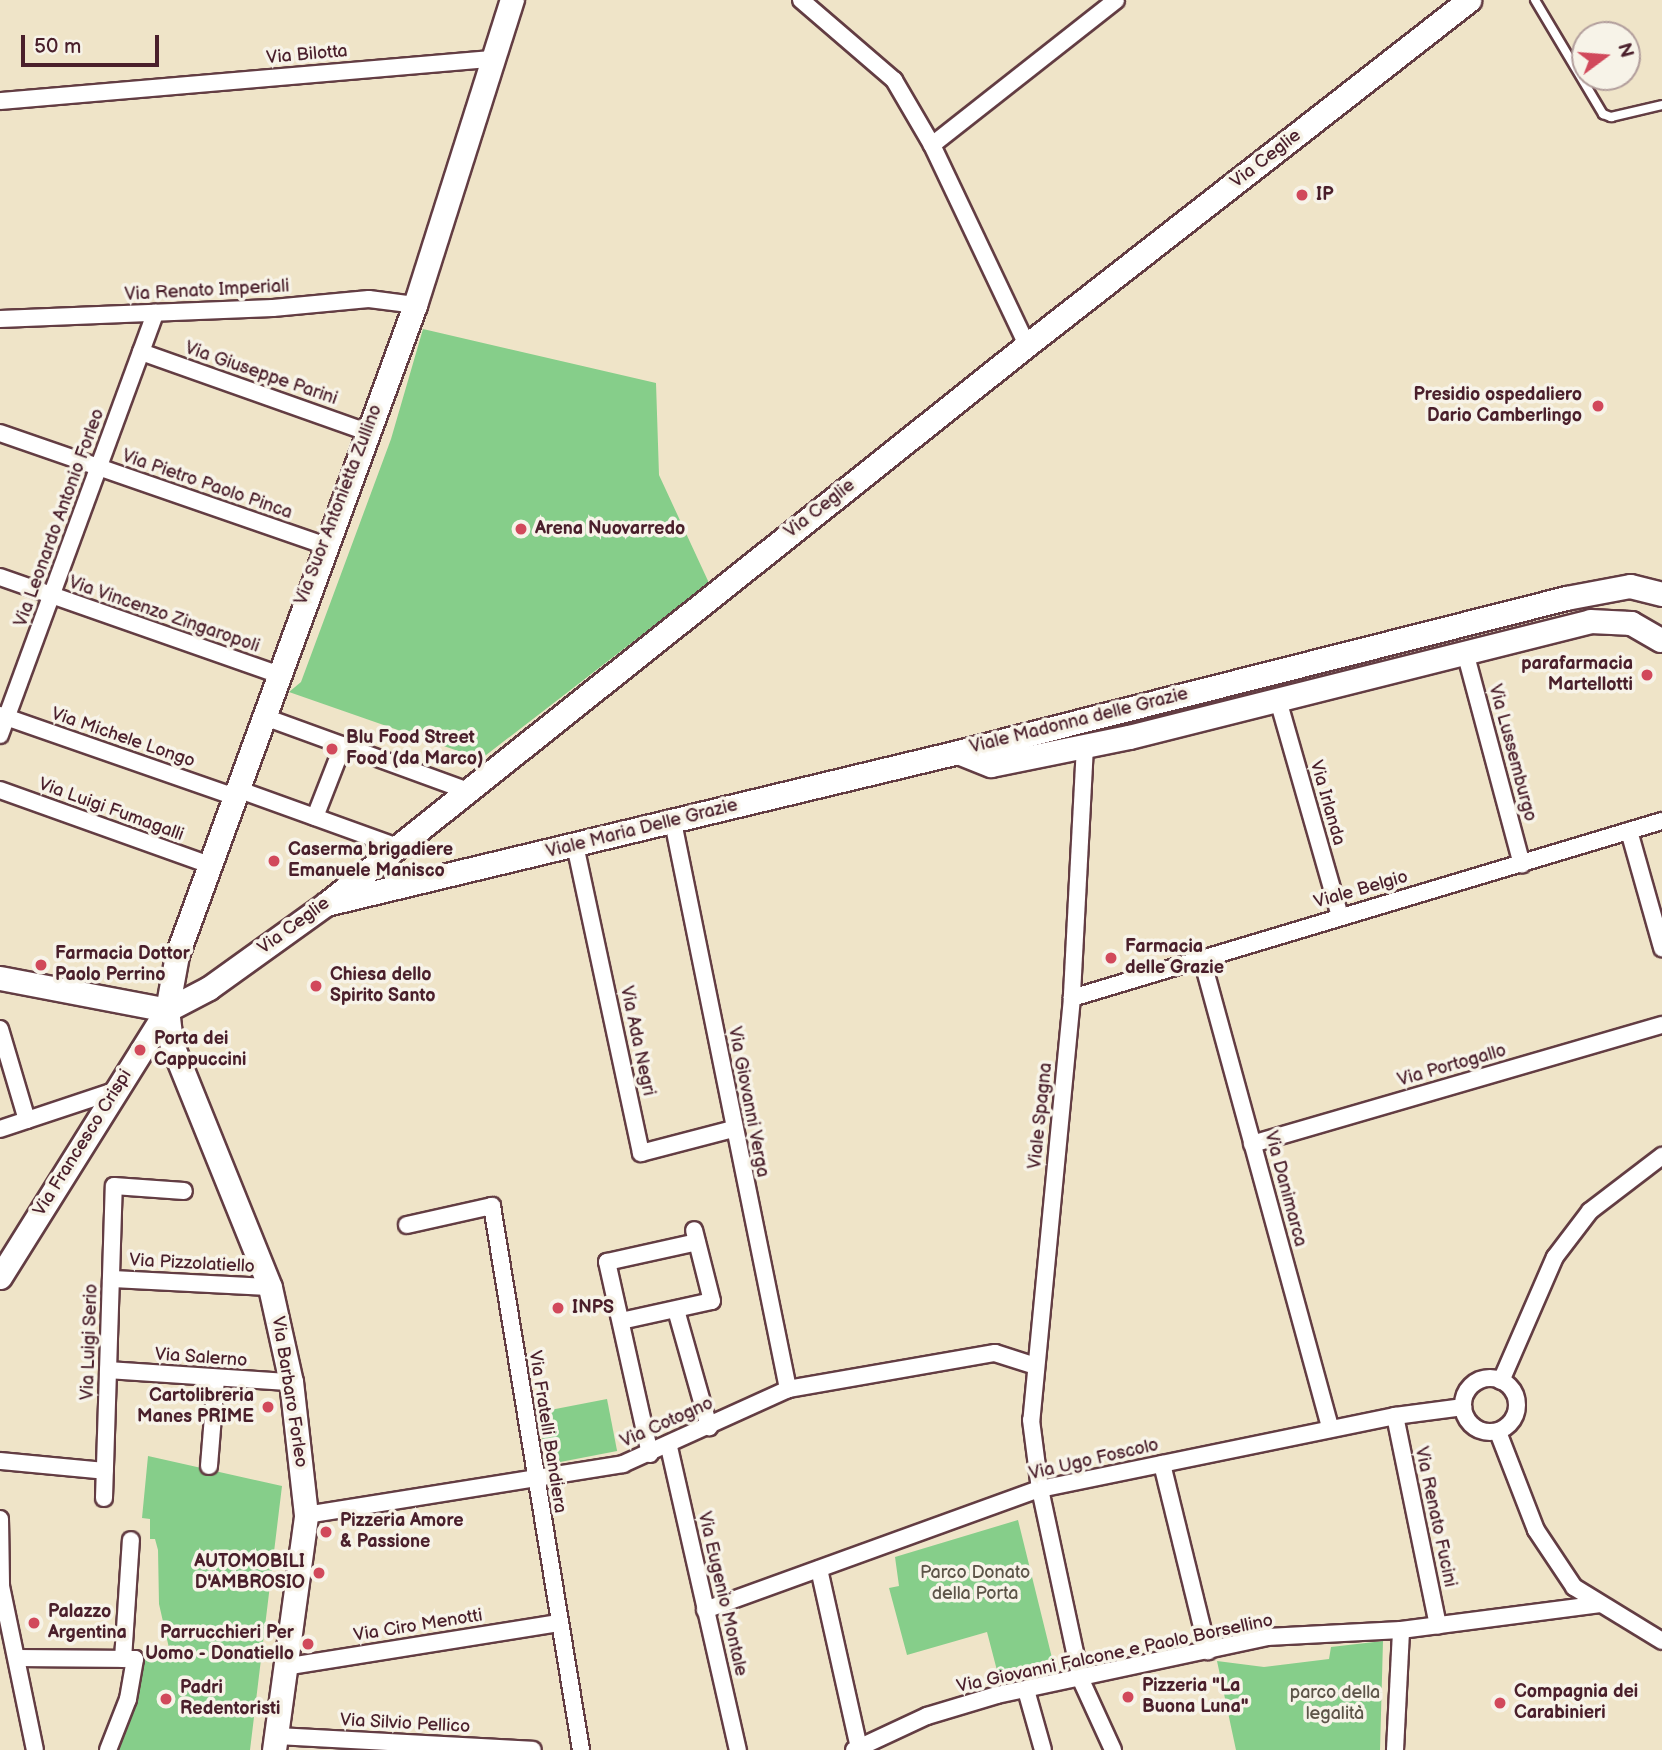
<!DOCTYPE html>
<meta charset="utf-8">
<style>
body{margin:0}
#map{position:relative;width:1662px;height:1750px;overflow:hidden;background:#efe4c8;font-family:"Balsamiq Sans",sans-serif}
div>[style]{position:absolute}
.green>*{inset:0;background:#86ce8a;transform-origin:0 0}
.roads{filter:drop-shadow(2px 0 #633d43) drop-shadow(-2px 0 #633d43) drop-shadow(0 2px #633d43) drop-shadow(0 -2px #633d43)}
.lane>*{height:8px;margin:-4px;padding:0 4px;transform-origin:4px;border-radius:4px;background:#fff}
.street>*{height:16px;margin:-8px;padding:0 8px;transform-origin:8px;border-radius:8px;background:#fff}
.street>.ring{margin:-8px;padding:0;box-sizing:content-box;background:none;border:16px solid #fff;border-radius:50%}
.secondary>*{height:23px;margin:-11.5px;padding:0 11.5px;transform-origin:11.5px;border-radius:11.5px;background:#fff}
.dots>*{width:19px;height:19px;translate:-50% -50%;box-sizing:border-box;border:4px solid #f7f3e8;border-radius:50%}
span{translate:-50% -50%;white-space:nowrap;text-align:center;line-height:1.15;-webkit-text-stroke:7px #f7f3e8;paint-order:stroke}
.street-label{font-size:18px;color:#4a1f2b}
.poi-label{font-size:18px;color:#4a1f2b;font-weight:700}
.left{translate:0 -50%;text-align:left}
.right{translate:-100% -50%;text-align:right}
.park-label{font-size:18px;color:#5c5448}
.north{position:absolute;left:1571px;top:21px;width:70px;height:70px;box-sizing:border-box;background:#f7f3e8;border:2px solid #b29e9c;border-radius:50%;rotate:74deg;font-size:19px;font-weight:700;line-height:28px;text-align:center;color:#4a1f2b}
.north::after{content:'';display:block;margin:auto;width:24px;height:32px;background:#d1495b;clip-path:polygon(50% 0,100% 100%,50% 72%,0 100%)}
.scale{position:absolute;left:21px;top:35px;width:138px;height:32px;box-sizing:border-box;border:4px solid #4a1f2b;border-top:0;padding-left:9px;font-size:21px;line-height:24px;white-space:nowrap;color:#4a1f2b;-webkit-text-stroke:5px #f7f3e8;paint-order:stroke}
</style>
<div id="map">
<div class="green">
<div style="clip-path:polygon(423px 329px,656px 383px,659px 475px,709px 583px,481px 759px,289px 692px,301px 682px,391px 439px)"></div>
<div style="left:607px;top:1399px;width:53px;height:71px;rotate:79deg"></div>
<div style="clip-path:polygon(148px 1456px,282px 1486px,250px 1750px,114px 1750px,138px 1654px,169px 1648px,159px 1604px,158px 1550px,155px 1539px,150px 1539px,150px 1519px,142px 1518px)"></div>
<div style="clip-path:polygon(1018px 1520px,1054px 1666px,1000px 1682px,987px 1632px,907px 1655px,889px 1588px,899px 1586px,895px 1557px)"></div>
<div style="clip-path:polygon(1383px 1641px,1380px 1750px,1236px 1750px,1217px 1661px,1264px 1667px,1329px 1659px,1331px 1647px)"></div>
</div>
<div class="roads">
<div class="lane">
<div style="left:1535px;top:0;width:133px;rotate:59.2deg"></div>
<div style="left:1603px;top:114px;width:9px;rotate:21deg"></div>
<div style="left:1611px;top:117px;width:52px;rotate:-13.2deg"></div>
</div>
<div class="street">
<div style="left:801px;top:0;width:123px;rotate:40.7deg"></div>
<div style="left:894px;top:80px;width:75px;rotate:59.7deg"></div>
<div style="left:932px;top:145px;width:221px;rotate:64.6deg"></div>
<div style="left:0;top:101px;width:494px;rotate:-4.9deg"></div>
<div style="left:932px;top:145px;width:234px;rotate:-38.2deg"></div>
<div style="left:0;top:319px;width:273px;rotate:-2.3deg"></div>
<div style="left:273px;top:308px;width:96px;rotate:-5.4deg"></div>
<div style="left:369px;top:299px;width:46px;rotate:7.4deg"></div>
<div style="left:141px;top:352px;width:240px;rotate:19.5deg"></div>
<div style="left:0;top:433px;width:342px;rotate:19.1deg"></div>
<div style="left:0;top:577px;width:293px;rotate:19.3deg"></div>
<div style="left:1465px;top:652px;width:220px;rotate:75deg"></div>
<div style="left:1278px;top:700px;width:225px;rotate:74deg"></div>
<div style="left:0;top:715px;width:247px;rotate:19.2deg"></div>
<div style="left:262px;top:716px;width:216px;rotate:20deg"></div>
<div style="left:0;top:735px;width:450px;rotate:-69.8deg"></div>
<div style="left:1085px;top:746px;width:252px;rotate:93deg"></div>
<div style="left:1072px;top:998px;width:424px;rotate:95.5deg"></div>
<div style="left:1031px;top:1420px;width:70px;rotate:82.6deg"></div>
<div style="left:1040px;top:1489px;width:195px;rotate:77.9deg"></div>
<div style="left:1081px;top:1680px;width:77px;rotate:65.4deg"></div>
<div style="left:237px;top:789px;width:168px;rotate:19.8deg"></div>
<div style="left:0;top:790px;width:222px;rotate:19.7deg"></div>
<div style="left:315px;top:817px;width:77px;rotate:-68.7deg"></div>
<div style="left:673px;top:822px;width:579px;rotate:78.53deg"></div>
<div style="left:1629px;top:831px;width:122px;rotate:74.2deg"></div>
<div style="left:575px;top:845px;width:315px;rotate:77.9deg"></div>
<div style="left:641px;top:1153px;width:95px;rotate:-14.6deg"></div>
<div style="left:1202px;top:959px;width:487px;rotate:74.7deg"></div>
<div style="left:1072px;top:998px;width:616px;rotate:-16.7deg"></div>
<div style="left:0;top:1029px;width:95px;rotate:73.5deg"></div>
<div style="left:0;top:1129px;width:120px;rotate:-18.4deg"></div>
<div style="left:1252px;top:1144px;width:427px;rotate:-16.2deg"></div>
<div style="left:407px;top:1225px;width:87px;rotate:-12.6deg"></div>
<div style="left:492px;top:1206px;width:551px;rotate:80.71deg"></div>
<div style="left:111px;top:1279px;width:159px;rotate:2.9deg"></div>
<div style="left:676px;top:1310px;width:122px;rotate:74.2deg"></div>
<div style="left:621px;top:1321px;width:93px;rotate:-12.4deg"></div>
<div style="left:712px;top:1301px;width:73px;rotate:-104.2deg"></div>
<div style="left:108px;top:1370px;width:183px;rotate:3.8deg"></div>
<div class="ring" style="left:1463px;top:1378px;width:38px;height:38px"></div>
<div style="left:1501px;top:1381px;width:135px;rotate:-66.5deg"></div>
<div style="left:1555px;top:1257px;width:58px;rotate:-52.7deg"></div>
<div style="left:1590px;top:1211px;width:91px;rotate:-37.4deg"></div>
<div style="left:1395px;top:1416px;width:214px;rotate:78.4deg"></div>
<div style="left:1498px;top:1432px;width:105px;rotate:68.8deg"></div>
<div style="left:1536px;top:1530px;width:69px;rotate:56.3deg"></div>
<div style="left:1574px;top:1587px;width:103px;rotate:31.5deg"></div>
<div style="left:669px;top:1447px;width:311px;rotate:77.2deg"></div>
<div style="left:650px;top:1454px;width:197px;rotate:-102.6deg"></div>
<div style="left:607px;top:1262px;width:92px;rotate:-12.5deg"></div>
<div style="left:0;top:1461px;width:105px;rotate:5.4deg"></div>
<div style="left:1162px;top:1464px;width:193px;rotate:76.2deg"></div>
<div style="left:209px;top:1466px;width:87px;rotate:-85.4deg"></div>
<div style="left:104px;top:1498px;width:312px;rotate:-88.2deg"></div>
<div style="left:114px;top:1186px;width:70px;rotate:4.1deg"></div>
<div style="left:306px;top:1515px;width:321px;rotate:-9.1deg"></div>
<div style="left:623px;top:1464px;width:181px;rotate:-24.4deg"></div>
<div style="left:788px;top:1389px;width:210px;rotate:-9.9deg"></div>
<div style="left:995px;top:1353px;width:43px;rotate:17.6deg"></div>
<div style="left:0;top:1519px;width:67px;rotate:89.1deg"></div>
<div style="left:1px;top:1586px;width:167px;rotate:78.3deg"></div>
<div style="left:819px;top:1569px;width:183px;rotate:77.4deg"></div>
<div style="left:705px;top:1610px;width:356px;rotate:-19.9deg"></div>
<div style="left:1040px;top:1489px;width:362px;rotate:-11.6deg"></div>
<div style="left:1395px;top:1416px;width:69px;rotate:-7.5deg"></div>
<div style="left:17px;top:1658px;width:118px;rotate:0.5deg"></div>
<div style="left:135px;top:1659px;width:41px;rotate:99.9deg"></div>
<div style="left:128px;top:1699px;width:55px;rotate:111.4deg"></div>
<div style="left:123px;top:1659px;width:119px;rotate:-86.2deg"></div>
<div style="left:284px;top:1667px;width:278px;rotate:-9.1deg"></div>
<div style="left:1026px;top:1690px;width:62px;rotate:74.2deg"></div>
<div style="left:276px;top:1736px;width:257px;rotate:3.1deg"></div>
<div style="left:854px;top:1750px;width:81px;rotate:-25deg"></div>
<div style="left:927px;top:1716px;width:73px;rotate:-16.7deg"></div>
<div style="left:997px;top:1695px;width:276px;rotate:-12.1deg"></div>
<div style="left:1267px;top:1637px;width:134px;rotate:-3deg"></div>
<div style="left:1401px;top:1630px;width:201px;rotate:-7.4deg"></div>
<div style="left:1395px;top:1750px;width:120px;rotate:-87.1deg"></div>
</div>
<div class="secondary">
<div style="left:958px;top:752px;width:35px;rotate:22deg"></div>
<div style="left:991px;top:765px;width:141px;rotate:-11.5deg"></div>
<div style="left:1129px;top:737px;width:475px;rotate:-14.1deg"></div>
<div style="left:1590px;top:621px;width:41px;rotate:2.8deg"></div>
<div style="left:1631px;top:623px;width:34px;rotate:30deg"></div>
<div style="left:326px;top:904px;width:650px;rotate:-13.52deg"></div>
<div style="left:958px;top:752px;width:627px;rotate:-14.21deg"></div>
<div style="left:1566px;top:598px;width:65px;rotate:-10.6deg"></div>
<div style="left:1630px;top:586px;width:33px;rotate:14deg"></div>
<div style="left:0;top:978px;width:170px;rotate:10.8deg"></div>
<div style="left:0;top:1277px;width:315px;rotate:-58deg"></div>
<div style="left:167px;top:1010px;width:47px;rotate:-27.6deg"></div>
<div style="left:209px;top:988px;width:144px;rotate:-35.7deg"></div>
<div style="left:326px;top:904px;width:897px;rotate:-38.57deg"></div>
<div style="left:1027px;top:345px;width:561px;rotate:-37.97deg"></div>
<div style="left:274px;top:1750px;width:237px;rotate:-82.2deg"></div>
<div style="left:306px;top:1515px;width:134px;rotate:-96.4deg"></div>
<div style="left:291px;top:1382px;width:97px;rotate:-102.5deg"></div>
<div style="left:270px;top:1287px;width:264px;rotate:-112deg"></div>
<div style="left:171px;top:1042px;width:32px;rotate:-97deg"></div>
<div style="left:167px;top:1010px;width:56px;rotate:-79.7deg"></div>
<div style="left:177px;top:955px;width:692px;rotate:-69.89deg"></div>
<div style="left:415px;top:305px;width:320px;rotate:-72.4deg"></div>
</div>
</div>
<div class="dots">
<div style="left:1302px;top:195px;background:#d1495b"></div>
<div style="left:1598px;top:406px;background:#d1495b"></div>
<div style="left:521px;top:529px;background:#d1495b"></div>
<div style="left:1647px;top:675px;background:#d1495b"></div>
<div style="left:332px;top:749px;background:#d1495b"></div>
<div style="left:274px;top:861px;background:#d1495b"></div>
<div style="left:1111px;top:958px;background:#d1495b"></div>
<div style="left:41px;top:965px;background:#d1495b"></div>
<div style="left:316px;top:986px;background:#d1495b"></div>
<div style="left:140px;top:1050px;background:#d1495b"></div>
<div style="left:558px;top:1308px;background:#d1495b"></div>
<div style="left:268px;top:1407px;background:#d1495b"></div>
<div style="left:326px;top:1532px;background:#d1495b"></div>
<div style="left:319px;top:1573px;background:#d1495b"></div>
<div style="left:34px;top:1623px;background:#d1495b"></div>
<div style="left:308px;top:1644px;background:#d1495b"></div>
<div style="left:1128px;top:1697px;background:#d1495b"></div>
<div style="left:166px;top:1699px;background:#d1495b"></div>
<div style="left:1500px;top:1703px;background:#d1495b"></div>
</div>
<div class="street-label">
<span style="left:307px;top:55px;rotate:-5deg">Via Bilotta</span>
<span style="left:1266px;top:159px;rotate:-38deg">Via Ceglie</span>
<span style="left:207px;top:291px;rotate:-3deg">Via Renato Imperiali</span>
<span style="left:261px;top:374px;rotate:19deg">Via Giuseppe Parini</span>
<span style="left:207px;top:485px;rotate:19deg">Via Pietro Paolo Pinca</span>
<span style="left:339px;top:505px;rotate:-69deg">Via Suor Antonietta Zullino</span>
<span style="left:820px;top:509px;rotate:-38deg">Via Ceglie</span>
<span style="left:60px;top:518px;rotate:-70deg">Via Leonardo Antonio Forleo</span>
<span style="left:164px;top:615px;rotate:19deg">Via Vincenzo Zingaropoli</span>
<span style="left:1079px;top:721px;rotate:-14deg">Viale Madonna delle Grazie</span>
<span style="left:123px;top:738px;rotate:19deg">Via Michele Longo</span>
<span style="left:1512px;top:753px;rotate:75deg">Via Lussemburgo</span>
<span style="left:1327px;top:803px;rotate:74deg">Via Irlanda</span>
<span style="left:111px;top:810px;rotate:20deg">Via Luigi Fumagalli</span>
<span style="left:642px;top:829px;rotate:-14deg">Viale Maria Delle Grazie</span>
<span style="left:1361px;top:890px;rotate:-16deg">Viale Belgio</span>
<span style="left:294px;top:926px;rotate:-36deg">Via Ceglie</span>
<span style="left:637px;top:1041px;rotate:78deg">Via Ada Negri</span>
<span style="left:1452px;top:1066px;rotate:-16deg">Via Portogallo</span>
<span style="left:748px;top:1102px;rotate:79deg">Via Giovanni Verga</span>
<span style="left:1041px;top:1116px;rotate:-84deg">Viale Spagna</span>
<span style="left:83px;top:1143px;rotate:-58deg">Via Francesco Crispi</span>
<span style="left:1285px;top:1189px;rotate:75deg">Via Danimarca</span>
<span style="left:192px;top:1264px;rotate:3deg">Via Pizzolatiello</span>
<span style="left:90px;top:1342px;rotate:-88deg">Via Luigi Serio</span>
<span style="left:201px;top:1358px;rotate:4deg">Via Salerno</span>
<span style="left:289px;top:1392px;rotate:81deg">Via Barbaro Forleo</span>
<span style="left:667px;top:1423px;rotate:-24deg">Via Cotogno</span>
<span style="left:547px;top:1432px;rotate:81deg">Via Fratelli Bandiera</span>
<span style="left:1094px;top:1460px;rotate:-13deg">Via Ugo Foscolo</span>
<span style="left:1435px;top:1517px;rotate:78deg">Via Renato Fucini</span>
<span style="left:722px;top:1594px;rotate:77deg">Via Eugenio Montale</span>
<span style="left:418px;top:1626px;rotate:-9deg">Via Ciro Menotti</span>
<span style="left:1115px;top:1654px;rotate:-12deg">Via Giovanni Falcone e Paolo Borsellino</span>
<span style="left:405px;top:1724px;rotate:3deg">Via Silvio Pellico</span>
</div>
<div class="poi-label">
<span class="left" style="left:1316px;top:195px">IP</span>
<span class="right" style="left:1582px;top:406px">Presidio ospedaliero<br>Dario Camberlingo</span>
<span class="left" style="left:535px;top:529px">Arena Nuovarredo</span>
<span class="right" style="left:1633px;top:675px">parafarmacia<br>Martellotti</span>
<span class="left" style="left:346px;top:749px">Blu Food Street<br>Food (da Marco)</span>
<span class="left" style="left:288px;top:861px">Caserma brigadiere<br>Emanuele Manisco</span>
<span class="left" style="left:1125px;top:958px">Farmacia<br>delle Grazie</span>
<span class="left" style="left:55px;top:965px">Farmacia Dottor<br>Paolo Perrino</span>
<span class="left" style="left:330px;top:986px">Chiesa dello<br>Spirito Santo</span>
<span class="left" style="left:154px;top:1050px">Porta dei<br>Cappuccini</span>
<span class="left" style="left:572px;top:1308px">INPS</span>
<span class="right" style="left:254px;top:1407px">Cartolibreria<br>Manes PRIME</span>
<span class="left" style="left:340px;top:1532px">Pizzeria Amore<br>&amp; Passione</span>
<span class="right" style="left:305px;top:1573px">AUTOMOBILI<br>D'AMBROSIO</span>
<span class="left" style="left:48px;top:1623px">Palazzo<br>Argentina</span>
<span class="right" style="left:294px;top:1644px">Parrucchieri Per<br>Uomo - Donatiello</span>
<span class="left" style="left:1142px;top:1697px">Pizzeria "La<br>Buona Luna"</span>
<span class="left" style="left:180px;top:1699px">Padri<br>Redentoristi</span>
<span class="left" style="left:1514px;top:1703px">Compagnia dei<br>Carabinieri</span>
</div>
<div class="park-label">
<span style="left:975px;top:1584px">Parco Donato<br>della Porta</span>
<span style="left:1335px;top:1704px">parco della<br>legalità</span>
</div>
<div class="north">N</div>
<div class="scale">50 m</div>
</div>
